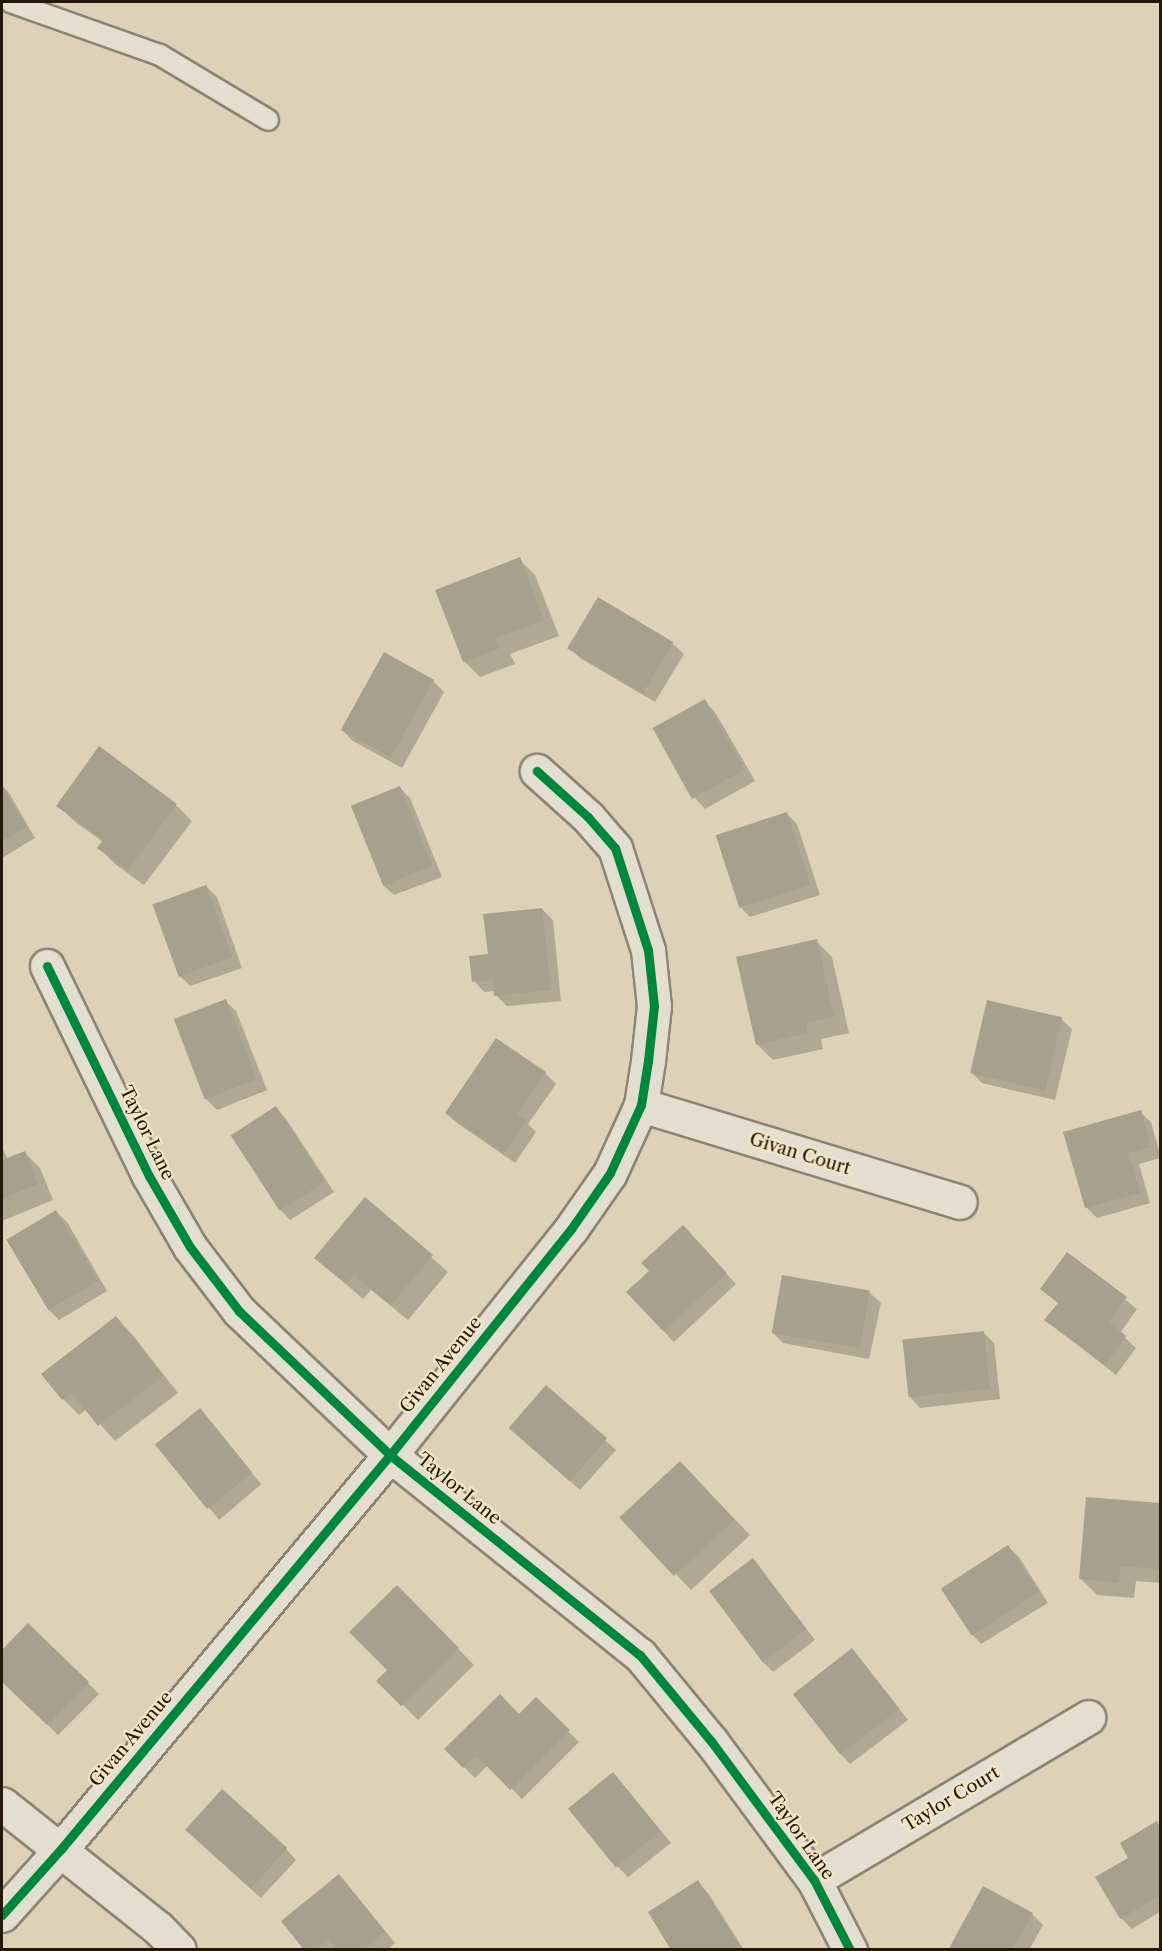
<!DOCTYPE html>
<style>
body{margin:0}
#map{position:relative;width:1162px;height:1951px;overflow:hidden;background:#ddd2b7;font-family:"Libre Caslon Text",serif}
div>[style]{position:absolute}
.shadow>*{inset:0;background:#0003;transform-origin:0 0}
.building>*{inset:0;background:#a8a08e;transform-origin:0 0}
.roads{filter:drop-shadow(2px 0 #8c8474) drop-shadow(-2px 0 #8c8474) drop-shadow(0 2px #8c8474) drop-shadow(0 -2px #8c8474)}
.service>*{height:20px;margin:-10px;padding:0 10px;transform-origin:10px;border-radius:10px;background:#e3ded0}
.minor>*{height:33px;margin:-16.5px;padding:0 16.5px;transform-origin:16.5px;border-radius:16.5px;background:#e3ded0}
.cycleway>*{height:9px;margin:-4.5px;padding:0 4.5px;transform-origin:4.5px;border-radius:4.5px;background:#00873e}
span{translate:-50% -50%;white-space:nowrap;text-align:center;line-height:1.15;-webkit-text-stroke:4.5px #f3e6c6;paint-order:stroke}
.street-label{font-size:18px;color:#24180a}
.frame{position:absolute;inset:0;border:3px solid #24180a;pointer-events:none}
</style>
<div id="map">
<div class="shadow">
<div style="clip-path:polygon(519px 559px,535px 575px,559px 636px,510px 654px,515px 664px,480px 677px,464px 661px)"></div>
<div style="clip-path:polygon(673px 644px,684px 654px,655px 702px,580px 658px,569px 647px)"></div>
<div style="clip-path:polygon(433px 681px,444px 692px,402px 768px,353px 741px,342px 730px)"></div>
<div style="clip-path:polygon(704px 701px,715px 712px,755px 781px,705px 809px,695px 798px,655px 729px)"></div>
<div style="clip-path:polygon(2px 785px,9px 793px,35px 838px,2px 858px)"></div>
<div style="clip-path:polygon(400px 788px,410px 798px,442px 877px,394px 895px,383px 885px)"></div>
<div style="clip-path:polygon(58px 805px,176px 805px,192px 821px,144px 885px,115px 864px,99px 848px,103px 842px,74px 821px)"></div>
<div style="clip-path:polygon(786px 813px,797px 824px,820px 895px,750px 917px,739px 906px)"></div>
<div style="clip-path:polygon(206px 886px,217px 897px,242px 968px,190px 986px,179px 975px)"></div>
<div style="clip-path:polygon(542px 909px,553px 920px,561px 1001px,507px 1006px,496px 995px,495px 991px,484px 992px,474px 981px,489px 955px)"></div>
<div style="clip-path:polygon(816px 941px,832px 957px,849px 1033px,821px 1039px,823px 1049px,773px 1060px,757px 1044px)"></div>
<div style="clip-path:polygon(225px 1001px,236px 1011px,267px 1090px,217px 1110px,206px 1099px)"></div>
<div style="clip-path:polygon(1061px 1019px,1072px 1029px,1055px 1100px,982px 1083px,971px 1072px)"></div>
<div style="clip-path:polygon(545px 1073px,556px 1084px,528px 1124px,536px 1132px,515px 1163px,457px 1123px,446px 1113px)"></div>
<div style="clip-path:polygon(276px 1108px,286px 1119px,334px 1192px,290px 1220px,280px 1209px)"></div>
<div style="clip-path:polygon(1140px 1112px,1151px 1122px,1160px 1155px,1160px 1158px,1139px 1164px,1150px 1203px,1097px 1218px,1086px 1207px)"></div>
<div style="clip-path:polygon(2px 1148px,8px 1159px,24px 1152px,40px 1168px,53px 1200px,2px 1221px)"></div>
<div style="clip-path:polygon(365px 1199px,448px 1272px,408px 1320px,371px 1290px,363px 1299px,316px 1258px)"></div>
<div style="clip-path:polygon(56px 1212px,67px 1222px,107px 1291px,59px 1320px,48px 1309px,8px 1240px)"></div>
<div style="left:693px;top:1238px;width:63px;height:85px;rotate:47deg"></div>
<div style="clip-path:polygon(1068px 1254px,1137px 1309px,1120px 1333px,1136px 1348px,1116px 1375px,1046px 1320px,1059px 1304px,1042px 1289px)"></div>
<div style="clip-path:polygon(783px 1276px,870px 1293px,881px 1303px,869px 1359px,783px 1343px,772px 1332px)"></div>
<div style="clip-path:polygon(116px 1318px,132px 1334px,178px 1393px,115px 1441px,87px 1409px,79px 1415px,63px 1399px)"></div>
<div style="clip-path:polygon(983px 1332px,994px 1343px,1000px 1399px,920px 1408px,910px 1397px)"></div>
<div style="clip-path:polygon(546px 1387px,616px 1450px,580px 1490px,521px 1438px)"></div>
<div style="left:199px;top:1410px;width:97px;height:55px;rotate:50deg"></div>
<div style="clip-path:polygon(696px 1479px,750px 1535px,691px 1590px,622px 1518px)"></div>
<div style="clip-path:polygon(1087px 1498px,1160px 1504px,1160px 1583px,1136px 1581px,1134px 1598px,1097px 1595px,1081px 1579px)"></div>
<div style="clip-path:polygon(1008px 1547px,1019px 1557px,1048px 1603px,981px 1644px,971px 1633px)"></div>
<div style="clip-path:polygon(753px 1560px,815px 1640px,773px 1672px,762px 1661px)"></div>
<div style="clip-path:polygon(397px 1587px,474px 1665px,418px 1720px,379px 1681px,389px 1670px)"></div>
<div style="clip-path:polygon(28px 1625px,99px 1694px,58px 1735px,2px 1680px,2px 1652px)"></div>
<div style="clip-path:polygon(852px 1650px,908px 1720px,850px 1764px,840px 1753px)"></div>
<div style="clip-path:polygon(536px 1699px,579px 1742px,522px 1799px,488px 1765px,475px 1778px,446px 1749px,520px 1716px)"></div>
<div style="clip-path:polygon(623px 1785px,671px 1843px,628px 1877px,617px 1866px)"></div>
<div style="clip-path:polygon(1157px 1823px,1160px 1827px,1160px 1912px,1132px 1929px,1121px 1918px)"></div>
<div style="clip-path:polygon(197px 1840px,286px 1849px,296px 1860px,261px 1898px)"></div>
<div style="clip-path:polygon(697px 1882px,708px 1893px,744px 1950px,673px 1950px)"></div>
<div style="clip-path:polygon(349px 1887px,395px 1943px,387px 1950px,306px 1950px)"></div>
<div style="clip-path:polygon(1032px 1914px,1043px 1925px,1029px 1950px,950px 1950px)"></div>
</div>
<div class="building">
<div style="clip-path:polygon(520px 557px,544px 620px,495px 638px,500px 648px,463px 662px,435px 590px)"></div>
<div style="left:598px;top:597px;width:88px;height:60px;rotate:31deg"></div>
<div style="left:384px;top:652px;width:57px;height:89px;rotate:29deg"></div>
<div style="left:705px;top:699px;width:81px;height:60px;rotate:61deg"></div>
<div style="clip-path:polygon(99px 746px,177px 804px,128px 870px,97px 848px,103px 840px,56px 806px)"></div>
<div style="clip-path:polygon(2px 785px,26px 827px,2px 841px)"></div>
<div style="left:400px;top:786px;width:86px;height:53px;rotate:68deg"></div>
<div style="left:787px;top:812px;width:76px;height:75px;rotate:72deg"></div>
<div style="left:206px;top:885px;width:77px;height:57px;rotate:70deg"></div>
<div style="clip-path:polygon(542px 908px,551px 990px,494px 996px,493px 980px,472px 982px,469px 956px,488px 954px,483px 914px)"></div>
<div style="clip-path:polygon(817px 939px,834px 1017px,806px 1023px,808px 1033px,756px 1045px,736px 957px)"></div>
<div style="left:226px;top:999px;width:86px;height:56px;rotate:69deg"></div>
<div style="left:987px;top:1000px;width:77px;height:75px;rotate:13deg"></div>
<div style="clip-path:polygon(496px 1038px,546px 1072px,517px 1114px,527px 1120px,504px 1153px,445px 1113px)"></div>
<div style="left:276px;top:1106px;width:90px;height:54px;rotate:57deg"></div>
<div style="clip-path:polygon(1141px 1110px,1151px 1147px,1129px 1153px,1140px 1193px,1085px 1208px,1063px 1132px)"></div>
<div style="clip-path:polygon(25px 1151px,38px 1184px,2px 1199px,2px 1160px)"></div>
<div style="clip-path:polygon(365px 1197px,433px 1255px,391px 1305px,354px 1275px,346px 1284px,314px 1258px)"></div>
<div style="left:56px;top:1210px;width:82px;height:58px;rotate:59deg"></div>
<div style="clip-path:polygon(683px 1225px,727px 1273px,663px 1331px,626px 1292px,649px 1271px,641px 1263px)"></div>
<div style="clip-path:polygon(1067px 1252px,1127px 1297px,1109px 1322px,1126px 1336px,1105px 1365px,1044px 1320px,1058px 1303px,1040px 1289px)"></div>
<div style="left:782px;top:1275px;width:89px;height:59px;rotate:10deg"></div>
<div style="clip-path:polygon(116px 1316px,163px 1376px,98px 1426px,72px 1393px,62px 1400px,41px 1374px)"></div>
<div style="left:984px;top:1331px;width:58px;height:82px;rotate:84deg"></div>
<div style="left:546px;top:1385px;width:81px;height:57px;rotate:41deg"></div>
<div style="left:200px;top:1408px;width:83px;height:58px;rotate:51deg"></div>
<div style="left:680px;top:1461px;width:80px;height:83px;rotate:47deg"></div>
<div style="clip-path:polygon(1086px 1497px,1160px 1503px,1160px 1569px,1120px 1566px,1119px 1583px,1079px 1579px)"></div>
<div style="left:1008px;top:1545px;width:56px;height:80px;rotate:57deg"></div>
<div style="left:753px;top:1558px;width:89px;height:55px;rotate:53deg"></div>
<div style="clip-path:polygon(397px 1585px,459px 1648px,401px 1706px,376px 1681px,387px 1670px,349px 1632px)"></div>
<div style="clip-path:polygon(28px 1623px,89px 1682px,47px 1725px,2px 1682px,2px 1650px)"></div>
<div style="left:852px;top:1648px;width:77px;height:75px;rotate:52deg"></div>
<div style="clip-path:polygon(500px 1694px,519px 1714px,536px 1697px,570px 1730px,510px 1790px,476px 1755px,463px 1768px,444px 1749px)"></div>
<div style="left:613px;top:1772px;width:76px;height:58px;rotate:51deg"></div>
<div style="left:222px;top:1789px;width:88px;height:55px;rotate:42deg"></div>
<div style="clip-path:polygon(1157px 1821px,1160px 1827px,1160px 1896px,1120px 1919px,1095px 1877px,1128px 1858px,1120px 1843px)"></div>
<div style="clip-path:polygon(339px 1874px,385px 1931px,363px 1950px,337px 1950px,329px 1939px,315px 1950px,304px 1950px,281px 1921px)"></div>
<div style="clip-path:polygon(698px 1880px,739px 1945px,731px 1950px,671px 1950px,648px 1912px)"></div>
<div style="clip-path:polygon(983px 1886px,1033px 1913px,1012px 1950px,948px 1950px)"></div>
</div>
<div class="roads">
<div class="service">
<div style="left:10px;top:2px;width:159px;rotate:19.5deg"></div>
<div style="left:160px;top:55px;width:126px;rotate:31deg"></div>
</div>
<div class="minor">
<div style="left:47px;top:966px;width:233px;rotate:64.1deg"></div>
<div style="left:149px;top:1176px;width:82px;rotate:60deg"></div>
<div style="left:190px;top:1247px;width:81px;rotate:52.6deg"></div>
<div style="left:239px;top:1311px;width:209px;rotate:43.6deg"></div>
<div style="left:390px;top:1455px;width:320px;rotate:38.7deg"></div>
<div style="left:640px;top:1655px;width:112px;rotate:50.5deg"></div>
<div style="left:711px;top:1741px;width:173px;rotate:53.5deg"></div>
<div style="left:814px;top:1880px;width:79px;rotate:62.8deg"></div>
<div style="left:641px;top:1105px;width:333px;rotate:16.9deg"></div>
<div style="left:2px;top:1804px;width:199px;rotate:38.5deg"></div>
<div style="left:158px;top:1928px;width:30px;rotate:46deg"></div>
<div style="left:814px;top:1880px;width:319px;rotate:-30.7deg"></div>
<div style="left:2px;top:1915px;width:89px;rotate:-48.2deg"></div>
<div style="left:61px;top:1849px;width:513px;rotate:-50.14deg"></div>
<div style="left:390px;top:1455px;width:290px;rotate:-51.3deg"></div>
<div style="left:571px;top:1229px;width:68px;rotate:-55.1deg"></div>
<div style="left:610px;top:1173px;width:75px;rotate:-65.5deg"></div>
<div style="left:641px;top:1105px;width:45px;rotate:-81deg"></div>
<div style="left:648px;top:1061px;width:55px;rotate:-83.8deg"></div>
<div style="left:654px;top:1006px;width:56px;rotate:-96.1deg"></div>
<div style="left:648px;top:950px;width:107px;rotate:-107.9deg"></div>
<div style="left:615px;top:848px;width:41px;rotate:-131.1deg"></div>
<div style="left:588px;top:817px;width:69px;rotate:-138deg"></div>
</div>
</div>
<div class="cycleway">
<div style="left:47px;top:966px;width:233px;rotate:64.1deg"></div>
<div style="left:149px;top:1176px;width:82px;rotate:60deg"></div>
<div style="left:190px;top:1247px;width:81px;rotate:52.6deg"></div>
<div style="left:239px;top:1311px;width:209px;rotate:43.6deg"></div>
<div style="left:390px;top:1455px;width:320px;rotate:38.7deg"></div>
<div style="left:640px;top:1655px;width:112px;rotate:50.5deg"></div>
<div style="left:711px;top:1741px;width:173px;rotate:53.5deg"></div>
<div style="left:814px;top:1880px;width:79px;rotate:62.8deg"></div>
<div style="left:2px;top:1915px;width:89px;rotate:-48.2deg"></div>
<div style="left:61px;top:1849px;width:513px;rotate:-50.14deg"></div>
<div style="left:390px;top:1455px;width:290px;rotate:-51.3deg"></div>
<div style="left:571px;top:1229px;width:68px;rotate:-55.1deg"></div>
<div style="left:610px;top:1173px;width:75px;rotate:-65.5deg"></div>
<div style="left:641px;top:1105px;width:45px;rotate:-81deg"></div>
<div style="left:648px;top:1061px;width:55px;rotate:-83.8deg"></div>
<div style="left:654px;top:1006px;width:56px;rotate:-96.1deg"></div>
<div style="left:648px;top:950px;width:107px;rotate:-107.9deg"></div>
<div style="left:615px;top:848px;width:41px;rotate:-131.1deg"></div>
<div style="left:588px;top:817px;width:69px;rotate:-138deg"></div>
</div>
<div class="street-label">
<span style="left:147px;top:1133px;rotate:64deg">Taylor Lane</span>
<span style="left:800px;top:1154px;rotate:17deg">Givan Court</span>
<span style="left:441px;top:1365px;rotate:-51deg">Givan Avenue</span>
<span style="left:459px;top:1489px;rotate:39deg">Taylor Lane</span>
<span style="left:131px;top:1739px;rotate:-50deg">Givan Avenue</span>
<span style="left:951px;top:1799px;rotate:-31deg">Taylor Court</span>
<span style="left:801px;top:1836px;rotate:55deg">Taylor Lane</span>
</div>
<div class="frame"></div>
</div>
